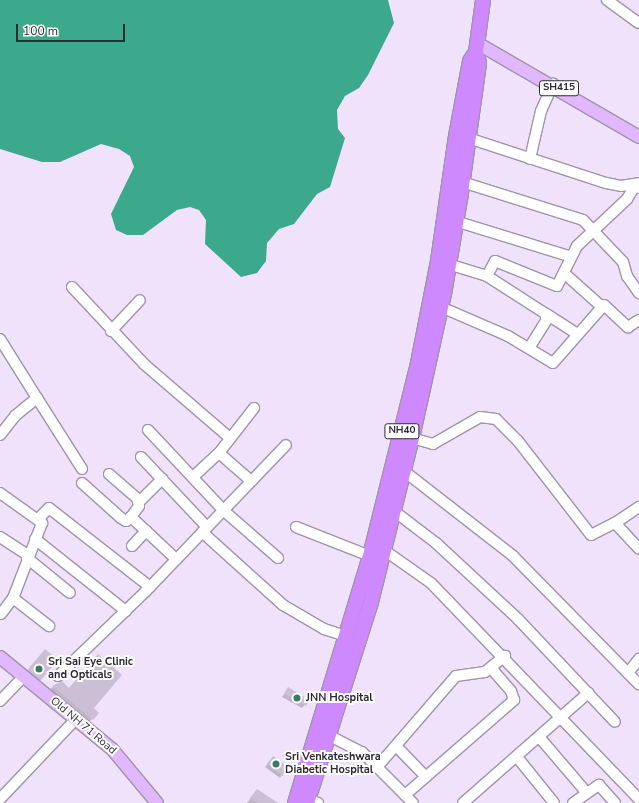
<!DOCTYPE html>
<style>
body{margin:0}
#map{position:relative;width:639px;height:803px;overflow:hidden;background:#efe2fa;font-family:"Nunito Sans",sans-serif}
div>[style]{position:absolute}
.water>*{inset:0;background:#3ca88c}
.shadow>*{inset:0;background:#0003}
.building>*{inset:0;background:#cbbed5;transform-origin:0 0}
.roads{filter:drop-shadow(1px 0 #a094aa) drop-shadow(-1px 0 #a094aa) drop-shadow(0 1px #a094aa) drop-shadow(0 -1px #a094aa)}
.minor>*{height:10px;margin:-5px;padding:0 5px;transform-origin:5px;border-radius:5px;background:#fff}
.major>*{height:12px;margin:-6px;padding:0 6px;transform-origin:6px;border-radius:6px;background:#e1b8fe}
.highway>*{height:14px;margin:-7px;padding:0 7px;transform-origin:7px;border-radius:7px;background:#cd89fd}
.dots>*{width:11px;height:11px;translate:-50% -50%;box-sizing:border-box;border:2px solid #fff;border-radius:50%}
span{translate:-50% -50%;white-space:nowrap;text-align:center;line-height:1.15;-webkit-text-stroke:4px #fff;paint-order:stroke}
.shield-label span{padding:1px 3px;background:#fff;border:1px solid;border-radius:3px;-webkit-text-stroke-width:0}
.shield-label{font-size:10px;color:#2f2a33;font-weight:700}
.poi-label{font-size:11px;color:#2f2a33;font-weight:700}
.left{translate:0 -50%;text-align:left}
.street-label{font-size:11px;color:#2f2a33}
.scale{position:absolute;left:16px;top:24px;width:109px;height:18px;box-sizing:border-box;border:2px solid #2f2a33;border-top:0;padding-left:5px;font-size:12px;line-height:14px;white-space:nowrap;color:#2f2a33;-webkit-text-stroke:3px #fff;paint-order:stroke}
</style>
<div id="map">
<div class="water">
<div style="clip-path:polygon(0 0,388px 0,394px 23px,368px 75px,359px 88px,345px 96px,337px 110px,338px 129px,345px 138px,330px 187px,317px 194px,294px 224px,279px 229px,267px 243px,266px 261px,257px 273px,241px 277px,205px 244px,206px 220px,199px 210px,190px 207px,177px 210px,143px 235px,127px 235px,116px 230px,111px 214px,134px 167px,130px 156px,119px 149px,101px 144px,60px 162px,42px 162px,0 149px)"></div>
</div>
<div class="shadow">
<div style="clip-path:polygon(41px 655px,40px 680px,36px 685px,25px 675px)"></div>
<div style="clip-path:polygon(53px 687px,69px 689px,98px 713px,87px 724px,48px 691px)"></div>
<div style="clip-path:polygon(288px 689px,308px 701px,302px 708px,282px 697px)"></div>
<div style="clip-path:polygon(270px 760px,282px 775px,280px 778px,265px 767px)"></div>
<div style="clip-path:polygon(257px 790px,273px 803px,247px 803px)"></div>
</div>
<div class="building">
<div style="left:45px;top:649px;width:17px;height:27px;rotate:40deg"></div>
<div style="clip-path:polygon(98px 654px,122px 675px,94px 708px,99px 713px,93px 720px,52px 686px,62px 681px,69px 688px)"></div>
<div style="clip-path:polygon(288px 687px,309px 700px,306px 706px,284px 694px)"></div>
<div style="left:273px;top:756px;width:20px;height:10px;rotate:37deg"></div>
<div style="clip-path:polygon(257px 789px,278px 803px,257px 803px,250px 798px)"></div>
</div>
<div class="roads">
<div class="minor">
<div style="left:607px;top:0;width:39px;rotate:36deg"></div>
<div style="left:468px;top:138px;width:145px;rotate:18.1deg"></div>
<div style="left:606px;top:183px;width:15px;rotate:11deg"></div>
<div style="left:621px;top:186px;width:18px;rotate:-9deg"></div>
<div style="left:530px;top:159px;width:49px;rotate:-77.1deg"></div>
<div style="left:541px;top:111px;width:30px;rotate:-66deg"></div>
<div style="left:462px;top:182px;width:127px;rotate:17.4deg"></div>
<div style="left:583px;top:220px;width:58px;rotate:46.4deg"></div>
<div style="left:623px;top:262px;width:15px;rotate:74deg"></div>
<div style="left:627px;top:276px;width:21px;rotate:55deg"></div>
<div style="left:455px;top:221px;width:119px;rotate:17.1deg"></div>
<div style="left:448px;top:264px;width:41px;rotate:17.1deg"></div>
<div style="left:487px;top:276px;width:70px;rotate:32.8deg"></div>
<div style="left:546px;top:314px;width:7px;rotate:90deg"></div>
<div style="left:546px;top:321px;width:32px;rotate:122deg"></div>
<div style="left:564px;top:273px;width:51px;rotate:41.8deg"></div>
<div style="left:487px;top:276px;width:17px;rotate:-62deg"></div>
<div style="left:495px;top:261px;width:67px;rotate:22deg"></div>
<div style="left:557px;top:286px;width:45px;rotate:-63.4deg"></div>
<div style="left:577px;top:246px;width:69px;rotate:-43.2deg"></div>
<div style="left:627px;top:199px;width:17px;rotate:-59deg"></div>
<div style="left:636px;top:184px;width:5px;rotate:53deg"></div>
<div style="left:72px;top:287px;width:105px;rotate:46.9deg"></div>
<div style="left:144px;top:364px;width:113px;rotate:40.7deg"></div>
<div style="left:441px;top:307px;width:73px;rotate:23.4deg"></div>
<div style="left:508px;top:336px;width:52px;rotate:31deg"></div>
<div style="left:553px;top:363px;width:77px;rotate:-48.7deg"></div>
<div style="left:604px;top:305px;width:33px;rotate:43deg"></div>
<div style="left:628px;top:327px;width:13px;rotate:-32deg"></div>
<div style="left:548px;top:315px;width:35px;rotate:33deg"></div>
<div style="left:111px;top:331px;width:42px;rotate:-46.9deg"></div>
<div style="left:0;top:339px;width:70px;rotate:57.9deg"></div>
<div style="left:37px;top:398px;width:28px;rotate:141deg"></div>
<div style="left:15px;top:416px;width:24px;rotate:128deg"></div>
<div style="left:37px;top:398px;width:84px;rotate:57.6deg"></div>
<div style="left:148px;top:430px;width:110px;rotate:46.8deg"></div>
<div style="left:223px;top:510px;width:73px;rotate:41.1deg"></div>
<div style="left:412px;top:438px;width:22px;rotate:16deg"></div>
<div style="left:433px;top:444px;width:54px;rotate:-29.9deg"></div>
<div style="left:480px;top:417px;width:16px;rotate:7deg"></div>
<div style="left:496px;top:419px;width:31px;rotate:45deg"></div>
<div style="left:518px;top:441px;width:119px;rotate:52.2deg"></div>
<div style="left:591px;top:535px;width:27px;rotate:-27deg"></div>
<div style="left:615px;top:523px;width:35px;rotate:47deg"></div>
<div style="left:219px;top:453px;width:43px;rotate:41.2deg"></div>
<div style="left:141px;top:457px;width:96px;rotate:46.7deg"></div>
<div style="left:404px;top:471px;width:138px;rotate:37.9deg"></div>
<div style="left:513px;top:556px;width:180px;rotate:45.5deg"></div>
<div style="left:109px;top:474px;width:37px;rotate:41deg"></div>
<div style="left:137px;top:498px;width:8px;rotate:76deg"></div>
<div style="left:139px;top:506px;width:14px;rotate:126deg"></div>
<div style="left:193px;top:477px;width:35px;rotate:-43deg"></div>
<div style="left:219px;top:453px;width:57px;rotate:-52.1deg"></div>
<div style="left:82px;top:483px;width:52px;rotate:41.9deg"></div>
<div style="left:121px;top:518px;width:6px;rotate:31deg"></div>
<div style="left:126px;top:521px;width:6px;rotate:-39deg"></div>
<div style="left:131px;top:517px;width:62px;rotate:43deg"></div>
<div style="left:0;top:493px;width:52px;rotate:35.5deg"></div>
<div style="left:42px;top:523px;width:80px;rotate:111.1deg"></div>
<div style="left:13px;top:598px;width:20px;rotate:127deg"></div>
<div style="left:139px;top:502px;width:33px;rotate:-45deg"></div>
<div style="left:394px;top:511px;width:53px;rotate:37.3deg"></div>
<div style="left:436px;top:543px;width:112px;rotate:42.8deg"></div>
<div style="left:518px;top:619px;width:141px;rotate:46.7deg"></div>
<div style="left:39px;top:518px;width:14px;rotate:-45deg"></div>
<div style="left:49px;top:508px;width:128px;rotate:38deg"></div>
<div style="left:615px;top:523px;width:29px;rotate:-34deg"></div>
<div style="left:296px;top:527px;width:79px;rotate:21.4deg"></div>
<div style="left:202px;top:532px;width:109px;rotate:42deg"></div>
<div style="left:283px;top:605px;width:48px;rotate:30.3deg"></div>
<div style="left:324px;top:629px;width:23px;rotate:18deg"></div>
<div style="left:0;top:537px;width:33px;rotate:33deg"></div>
<div style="left:35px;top:539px;width:116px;rotate:38.4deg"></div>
<div style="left:132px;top:546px;width:21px;rotate:-47deg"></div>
<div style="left:384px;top:550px;width:57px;rotate:35.1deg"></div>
<div style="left:431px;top:583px;width:300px;rotate:46.1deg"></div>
<div style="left:27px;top:558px;width:55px;rotate:39.1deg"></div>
<div style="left:13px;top:598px;width:46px;rotate:37.9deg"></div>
<div style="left:628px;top:673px;width:18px;rotate:-52deg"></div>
<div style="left:58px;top:676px;width:122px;rotate:-44deg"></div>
<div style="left:146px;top:591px;width:202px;rotate:-46.2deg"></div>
<div style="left:0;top:701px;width:28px;rotate:-46deg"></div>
<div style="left:330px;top:736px;width:36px;rotate:27deg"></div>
<div style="left:362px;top:752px;width:72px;rotate:45deg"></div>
<div style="left:540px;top:738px;width:72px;rotate:49.5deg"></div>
<div style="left:396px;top:746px;width:43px;rotate:45.9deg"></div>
<div style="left:517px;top:757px;width:59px;rotate:51.2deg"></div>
<div style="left:378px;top:766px;width:119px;rotate:-49.1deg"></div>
<div style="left:456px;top:676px;width:29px;rotate:-8deg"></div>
<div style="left:485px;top:672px;width:26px;rotate:-39deg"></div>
<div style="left:405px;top:795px;width:145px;rotate:-41.1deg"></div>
<div style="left:514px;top:700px;width:9px;rotate:-108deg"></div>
<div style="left:511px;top:691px;width:30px;rotate:-131deg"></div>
<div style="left:0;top:799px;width:105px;rotate:-46.5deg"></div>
<div style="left:309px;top:799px;width:10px;rotate:24deg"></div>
<div style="left:463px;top:803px;width:167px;rotate:-41.3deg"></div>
<div style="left:573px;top:803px;width:32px;rotate:-35deg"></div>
<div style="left:599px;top:785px;width:24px;rotate:48deg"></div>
</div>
<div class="major">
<div style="left:477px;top:43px;width:187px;rotate:30.1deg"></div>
<div style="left:0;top:657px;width:145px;rotate:39.4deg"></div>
<div style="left:112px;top:749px;width:70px;rotate:50.2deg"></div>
</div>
<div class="highway">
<div style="left:295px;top:803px;width:258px;rotate:-73.1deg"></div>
<div style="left:370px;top:556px;width:194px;rotate:-76deg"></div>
<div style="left:417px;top:368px;width:109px;rotate:-78.9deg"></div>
<div style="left:438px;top:261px;width:126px;rotate:-81.8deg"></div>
<div style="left:456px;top:136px;width:76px;rotate:-79.4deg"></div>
<div style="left:470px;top:61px;width:11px;rotate:-56deg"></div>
<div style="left:476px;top:52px;width:52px;rotate:-82.3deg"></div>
<div style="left:307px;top:803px;width:211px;rotate:-72.3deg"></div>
<div style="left:371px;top:602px;width:169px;rotate:-76deg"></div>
<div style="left:412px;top:438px;width:148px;rotate:-77.5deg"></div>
<div style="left:444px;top:294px;width:102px;rotate:-80.4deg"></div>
<div style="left:461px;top:193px;width:131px;rotate:-82.1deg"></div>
<div style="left:479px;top:63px;width:11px;rotate:-105deg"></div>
</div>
</div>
<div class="dots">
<div style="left:39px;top:669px;background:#3b7b68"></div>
<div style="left:297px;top:698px;background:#3b7b68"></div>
<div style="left:276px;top:764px;background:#3b7b68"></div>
</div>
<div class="shield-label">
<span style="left:559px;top:88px">SH415</span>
<span style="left:402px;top:431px">NH40</span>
</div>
<div class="poi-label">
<span class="left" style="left:48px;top:669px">Sri Sai Eye Clinic<br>and Opticals</span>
<span class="left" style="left:306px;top:698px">JNN Hospital</span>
<span class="left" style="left:285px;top:764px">Sri Venkateshwara<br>Diabetic Hospital</span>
</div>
<div class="street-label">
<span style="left:83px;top:726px;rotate:40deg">Old NH 71 Road</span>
</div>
<div class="scale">100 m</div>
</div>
